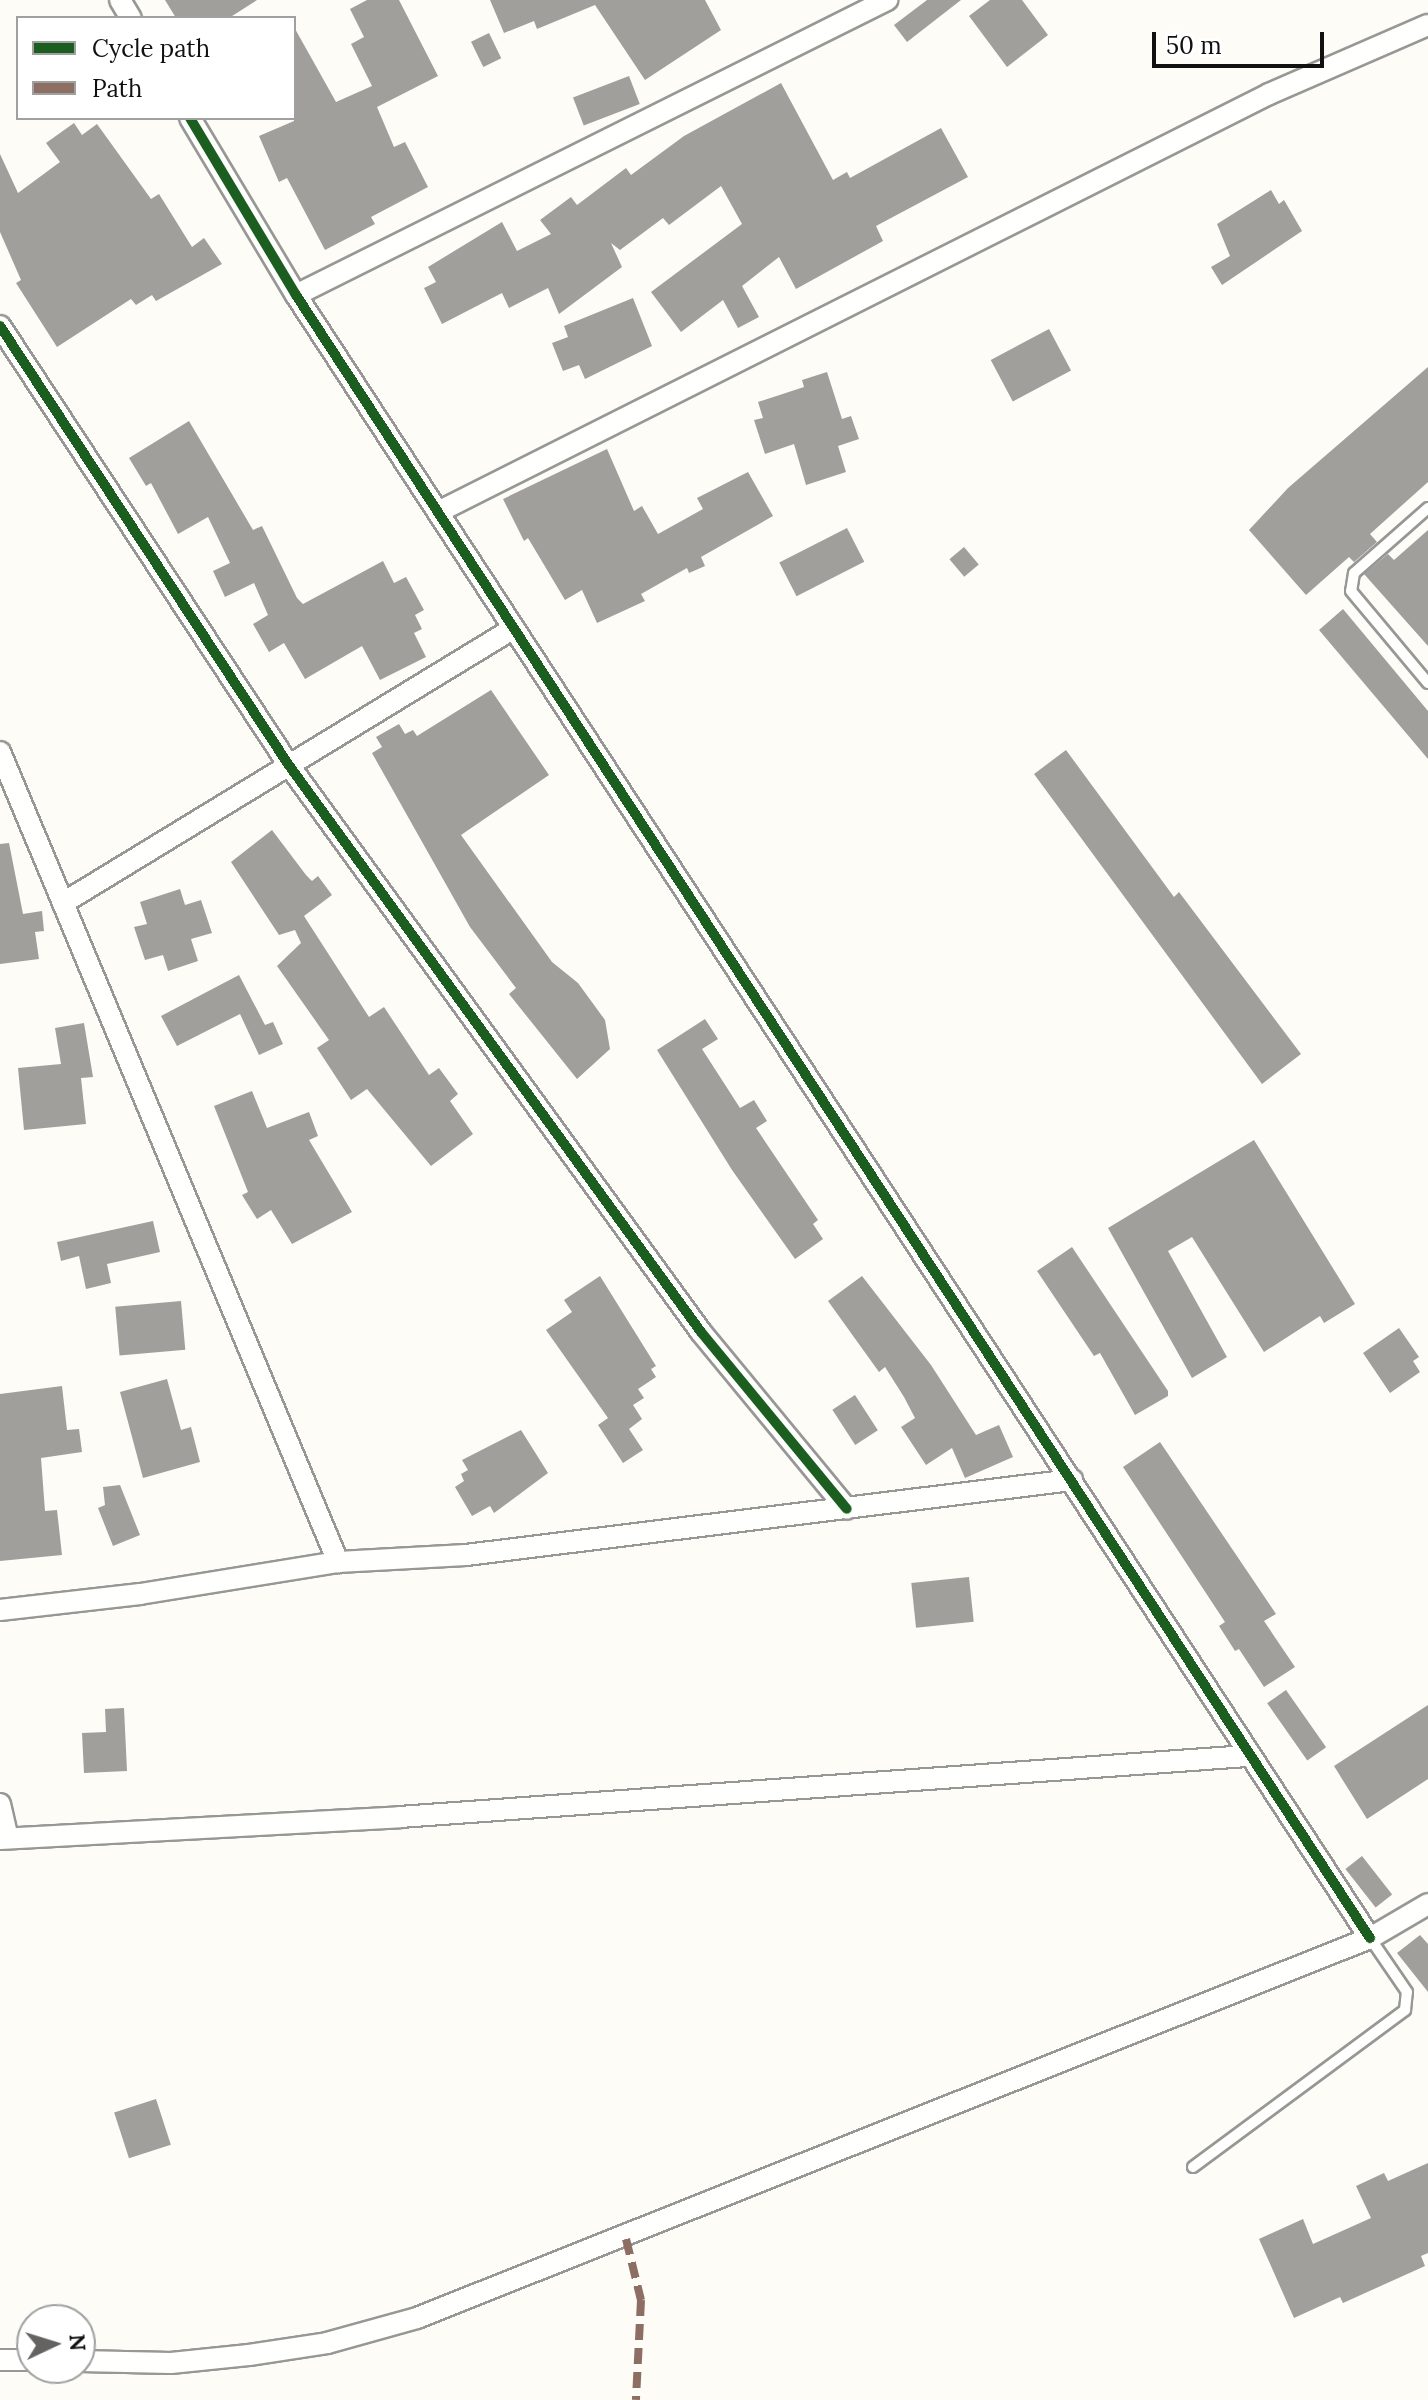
<!DOCTYPE html>
<style>
body{margin:0}
#map{position:relative;width:1428px;height:2400px;overflow:hidden;background:#fdfcf7;font-family:Lora,serif}
div>[style]{position:absolute}
.building>*{inset:0;background:#a19f9c;transform-origin:0 0}
.roads{filter:drop-shadow(2px 0 #979795) drop-shadow(-2px 0 #979795) drop-shadow(0 2px #979795) drop-shadow(0 -2px #979795)}
.lane>*{height:10px;margin:-5px;padding:0 5px;transform-origin:5px;border-radius:5px;background:#fffffe}
.street>*{height:20px;margin:-10px;padding:0 10px;transform-origin:10px;border-radius:10px;background:#fffffe}
.quiet>*{height:8px;margin-top:-4px;transform-origin:0;background:repeating-linear-gradient(90deg,#8d6e63 0 16px,transparent 0 24px)}
.cycleway>*{height:10px;margin:-5px;padding:0 5px;transform-origin:5px;border-radius:5px;background:#1b5e20}
span{translate:-50% -50%;white-space:nowrap;text-align:center;line-height:1.15;-webkit-text-stroke:8px #fff;paint-order:stroke}
.legend{position:absolute;left:16px;top:16px;width:280px;height:104px;box-sizing:border-box;background:#fff;border:2px solid #a0a0a0;margin:0;padding:10px 14px;list-style:none;font-size:24px;color:#111}
.legend li{display:flex;align-items:center;gap:16px;height:40px}
.legend b{width:40px;border:2px solid #a0a0a0}
.north{position:absolute;left:16px;top:2304px;width:80px;height:80px;box-sizing:border-box;background:#fff;border:2px solid #a0a0a0;border-radius:50%;rotate:86deg;font-size:22px;font-weight:700;line-height:32px;text-align:center;color:#111}
.north::after{content:'';display:block;margin:auto;width:28px;height:36px;background:#646362;clip-path:polygon(50% 0,100% 100%,50% 72%,0 100%)}
.scale{position:absolute;left:1152px;top:32px;width:172px;height:36px;box-sizing:border-box;border:4px solid #111;border-top:0;padding-left:10px;font-size:24px;line-height:28px;white-space:nowrap;color:#111;-webkit-text-stroke:6px #fff;paint-order:stroke}
</style>
<div id="map">
<div class="building">
<div style="clip-path:polygon(165px 0,257px 0,229px 18px,176px 18px)"></div>
<div style="clip-path:polygon(367px 0,399px 0,438px 76px,377px 107px,394px 147px,405px 142px,428px 187px,371px 217px,375px 224px,325px 250px,287px 178px,279px 182px,259px 136px,294px 121px,294px 27px,336px 102px,372px 86px,351px 44px,364px 37px,350px 9px)"></div>
<div style="clip-path:polygon(490px 0,705px 0,721px 30px,645px 80px,595px 5px,537px 29px,534px 21px,504px 33px)"></div>
<div style="clip-path:polygon(927px 0,961px 0,907px 42px,894px 25px)"></div>
<div style="clip-path:polygon(990px 0,1022px 0,1048px 35px,1007px 67px,969px 16px)"></div>
<div style="left:489px;top:33px;width:28px;height:20px;rotate:64deg"></div>
<div style="left:629px;top:76px;width:30px;height:60px;rotate:69deg"></div>
<div style="clip-path:polygon(781px 83px,833px 180px,847px 172px,850px 178px,941px 128px,968px 177px,876px 226px,883px 241px,796px 289px,779px 257px,742px 286px,759px 317px,738px 328px,723px 300px,681px 332px,651px 292px,742px 224px,721px 186px,669px 225px,663px 218px,620px 250px,611px 243px,622px 267px,559px 314px,548px 288px,509px 308px,502px 293px,442px 324px,424px 288px,436px 282px,428px 267px,502px 222px,517px 251px,551px 234px,540px 220px,571px 197px,577px 205px,626px 168px,631px 175px,684px 136px)"></div>
<div style="clip-path:polygon(74px 123px,82px 135px,97px 124px,151px 199px,159px 194px,192px 247px,204px 238px,222px 264px,156px 301px,152px 295px,136px 305px,131px 299px,57px 347px,16px 283px,21px 280px,0 232px,0 154px,18px 193px,60px 162px,46px 143px)"></div>
<div style="clip-path:polygon(1271px 190px,1279px 204px,1284px 200px,1302px 231px,1222px 285px,1211px 267px,1230px 256px,1217px 224px)"></div>
<div style="clip-path:polygon(633px 298px,652px 346px,585px 379px,579px 365px,563px 371px,552px 343px,568px 337px,564px 326px)"></div>
<div style="left:1049px;top:329px;width:47px;height:66px;rotate:62deg"></div>
<div style="clip-path:polygon(1428px 367px,1428px 482px,1370px 534px,1377px 542px,1354px 562px,1349px 557px,1306px 595px,1249px 530px,1288px 488px)"></div>
<div style="clip-path:polygon(827px 372px,842px 419px,851px 416px,859px 439px,838px 446px,846px 472px,806px 485px,794px 444px,765px 454px,754px 420px,763px 418px,758px 402px,804px 387px,802px 380px)"></div>
<div style="clip-path:polygon(189px 421px,253px 530px,262px 526px,297px 598px,303px 604px,383px 561px,394px 583px,406px 577px,424px 610px,415px 615px,422px 629px,414px 633px,426px 657px,380px 680px,362px 646px,305px 679px,284px 643px,269px 652px,253px 624px,268px 615px,254px 583px,225px 597px,213px 571px,230px 563px,208px 517px,178px 534px,151px 483px,146px 486px,129px 458px)"></div>
<div style="clip-path:polygon(607px 449px,634px 511px,642px 506px,658px 534px,703px 509px,697px 498px,748px 472px,773px 516px,701px 557px,705px 566px,689px 573px,687px 568px,641px 594px,645px 601px,597px 623px,582px 590px,565px 600px,528px 538px,524px 541px,503px 499px)"></div>
<div style="left:847px;top:528px;width:38px;height:76px;rotate:63deg"></div>
<div style="clip-path:polygon(1428px 530px,1428px 646px,1364px 574px,1388px 554px,1394px 560px)"></div>
<div style="left:964px;top:547px;width:23px;height:19px;rotate:50deg"></div>
<div style="clip-path:polygon(1343px 609px,1428px 711px,1428px 759px,1319px 630px)"></div>
<div style="clip-path:polygon(491px 690px,549px 775px,461px 835px,552px 962px,578px 983px,605px 1020px,610px 1049px,577px 1079px,509px 994px,516px 988px,470px 927px,372px 753px,382px 747px,376px 737px,399px 724px,405px 734px,413px 730px,417px 736px)"></div>
<div style="clip-path:polygon(1066px 750px,1174px 897px,1179px 892px,1301px 1054px,1262px 1084px,1034px 774px)"></div>
<div style="clip-path:polygon(272px 830px,306px 875px,312px 881px,318px 876px,332px 895px,304px 916px,369px 1017px,384px 1007px,429px 1075px,439px 1068px,458px 1094px,450px 1101px,473px 1134px,431px 1166px,367px 1089px,351px 1100px,317px 1048px,329px 1040px,277px 966px,301px 943px,295px 930px,279px 935px,231px 862px)"></div>
<div style="clip-path:polygon(9px 843px,23px 914px,42px 911px,44px 931px,35px 932px,39px 959px,0 964px,0 844px)"></div>
<div style="clip-path:polygon(180px 889px,185px 905px,201px 900px,212px 933px,191px 939px,198px 961px,168px 971px,163px 955px,145px 960px,134px 927px,147px 924px,140px 902px)"></div>
<div style="clip-path:polygon(239px 975px,265px 1025px,273px 1022px,283px 1044px,259px 1055px,240px 1014px,177px 1046px,161px 1016px)"></div>
<div style="clip-path:polygon(705px 1019px,718px 1039px,702px 1049px,740px 1108px,754px 1100px,767px 1121px,756px 1128px,818px 1220px,813px 1224px,823px 1239px,795px 1259px,732px 1170px,657px 1050px)"></div>
<div style="clip-path:polygon(84px 1023px,93px 1077px,81px 1078px,86px 1124px,24px 1130px,18px 1068px,61px 1064px,55px 1028px)"></div>
<div style="clip-path:polygon(252px 1091px,267px 1128px,309px 1112px,318px 1136px,309px 1140px,352px 1212px,292px 1244px,271px 1210px,257px 1219px,242px 1195px,248px 1192px,214px 1106px)"></div>
<div style="clip-path:polygon(1254px 1140px,1355px 1304px,1324px 1323px,1320px 1316px,1264px 1352px,1192px 1237px,1168px 1251px,1227px 1357px,1192px 1378px,1108px 1228px)"></div>
<div style="clip-path:polygon(153px 1221px,160px 1252px,107px 1264px,111px 1283px,86px 1289px,79px 1256px,61px 1261px,57px 1242px)"></div>
<div style="clip-path:polygon(1072px 1247px,1168px 1391px,1168px 1396px,1135px 1415px,1100px 1353px,1094px 1356px,1037px 1271px)"></div>
<div style="clip-path:polygon(600px 1276px,656px 1366px,651px 1369px,656px 1377px,638px 1389px,644px 1398px,633px 1405px,642px 1419px,629px 1429px,643px 1450px,623px 1463px,598px 1425px,608px 1418px,546px 1330px,572px 1312px,564px 1300px)"></div>
<div style="clip-path:polygon(862px 1276px,931px 1365px,976px 1435px,999px 1425px,1013px 1457px,965px 1478px,952px 1448px,926px 1465px,901px 1427px,915px 1418px,904px 1397px,885px 1367px,879px 1372px,828px 1301px)"></div>
<div style="left:181px;top:1301px;width:49px;height:66px;rotate:85deg"></div>
<div style="clip-path:polygon(1399px 1328px,1419px 1357px,1413px 1361px,1420px 1372px,1390px 1393px,1363px 1353px)"></div>
<div style="clip-path:polygon(167px 1379px,181px 1430px,191px 1427px,200px 1462px,143px 1478px,120px 1392px)"></div>
<div style="clip-path:polygon(62px 1386px,67px 1430px,79px 1429px,82px 1452px,41px 1458px,45px 1511px,57px 1510px,62px 1555px,0 1561px,0 1394px)"></div>
<div style="left:855px;top:1395px;width:42px;height:27px;rotate:57deg"></div>
<div style="clip-path:polygon(521px 1430px,548px 1473px,494px 1513px,490px 1506px,472px 1516px,455px 1487px,464px 1481px,461px 1474px,468px 1470px,462px 1460px)"></div>
<div style="clip-path:polygon(1160px 1442px,1276px 1614px,1264px 1621px,1295px 1667px,1264px 1687px,1239px 1649px,1235px 1651px,1219px 1626px,1225px 1622px,1123px 1467px)"></div>
<div style="clip-path:polygon(120px 1485px,140px 1535px,113px 1546px,98px 1508px,105px 1505px,103px 1487px)"></div>
<div style="left:969px;top:1577px;width:45px;height:58px;rotate:84deg"></div>
<div style="left:1286px;top:1690px;width:70px;height:23px;rotate:55deg"></div>
<div style="clip-path:polygon(1428px 1705px,1428px 1779px,1367px 1819px,1334px 1766px)"></div>
<div style="clip-path:polygon(124px 1708px,127px 1771px,84px 1773px,82px 1733px,106px 1732px,105px 1709px)"></div>
<div style="left:1362px;top:1856px;width:49px;height:21px;rotate:52deg"></div>
<div style="clip-path:polygon(1420px 1935px,1428px 1944px,1428px 1992px,1397px 1953px)"></div>
<div style="left:156px;top:2099px;width:48px;height:44px;rotate:72deg"></div>
<div style="clip-path:polygon(1428px 2163px,1428px 2253px,1421px 2256px,1425px 2266px,1343px 2303px,1340px 2297px,1294px 2318px,1259px 2239px,1303px 2219px,1313px 2244px,1371px 2218px,1356px 2186px,1384px 2173px,1388px 2181px)"></div>
</div>
<div class="roads">
<div class="lane">
<div style="left:1428px;top:508px;width:98px;rotate:138.7deg"></div>
<div style="left:1354px;top:573px;width:18px;rotate:99deg"></div>
<div style="left:1351px;top:591px;width:120px;rotate:50.1deg"></div>
<div style="left:1193px;top:2167px;width:264px;rotate:-36.5deg"></div>
<div style="left:1405px;top:2010px;width:18px;rotate:-84deg"></div>
<div style="left:1407px;top:1992px;width:65px;rotate:-124.4deg"></div>
</div>
<div class="street">
<div style="left:120px;top:0;width:21px;rotate:59deg"></div>
<div style="left:190px;top:118px;width:206px;rotate:59.1deg"></div>
<div style="left:296px;top:295px;width:1963px;rotate:56.83deg"></div>
<div style="left:296px;top:295px;width:661px;rotate:-26.53deg"></div>
<div style="left:0;top:326px;width:524px;rotate:56.67deg"></div>
<div style="left:288px;top:764px;width:702px;rotate:53.98deg"></div>
<div style="left:701px;top:1332px;width:229px;rotate:50.5deg"></div>
<div style="left:438px;top:512px;width:930px;rotate:-26.7deg"></div>
<div style="left:1269px;top:94px;width:173px;rotate:-23.5deg"></div>
<div style="left:0;top:752px;width:878px;rotate:67.35deg"></div>
<div style="left:63px;top:903px;width:528px;rotate:-31.37deg"></div>
<div style="left:0;top:1610px;width:141px;rotate:-6.5deg"></div>
<div style="left:140px;top:1594px;width:201px;rotate:-9.2deg"></div>
<div style="left:338px;top:1562px;width:128px;rotate:-3.1deg"></div>
<div style="left:466px;top:1555px;width:611px;rotate:-7.06deg"></div>
<div style="left:0;top:1804px;width:35px;rotate:77deg"></div>
<div style="left:0;top:1839px;width:401px;rotate:-3.1deg"></div>
<div style="left:400px;top:1817px;width:848px;rotate:-4.12deg"></div>
<div style="left:0;top:2360px;width:32px"></div>
<div style="left:80px;top:2361px;width:91px;rotate:1.3deg"></div>
<div style="left:171px;top:2363px;width:78px;rotate:-5.9deg"></div>
<div style="left:249px;top:2355px;width:79px;rotate:-8.7deg"></div>
<div style="left:327px;top:2343px;width:93px;rotate:-15.5deg"></div>
<div style="left:417px;top:2318px;width:1026px;rotate:-21.74deg"></div>
<div style="left:1370px;top:1938px;width:67px;rotate:-30.4deg"></div>
</div>
</div>
<div class="quiet">
<div style="left:626px;top:2239px;width:63px;rotate:76.2deg"></div>
<div style="left:641px;top:2300px;width:100px;rotate:92.9deg"></div>
</div>
<div class="cycleway">
<div style="left:190px;top:118px;width:206px;rotate:59.1deg"></div>
<div style="left:296px;top:295px;width:1963px;rotate:56.83deg"></div>
<div style="left:0;top:326px;width:524px;rotate:56.67deg"></div>
<div style="left:288px;top:764px;width:702px;rotate:53.98deg"></div>
<div style="left:701px;top:1332px;width:229px;rotate:50.5deg"></div>
</div>
<ul class="legend">
<li><b style="height:10px;background:#1b5e20"></b>Cycle path</li>
<li><b style="height:10px;background:#8d6e63"></b>Path</li>
</ul>
<div class="north">N</div>
<div class="scale">50 m</div>
</div>
